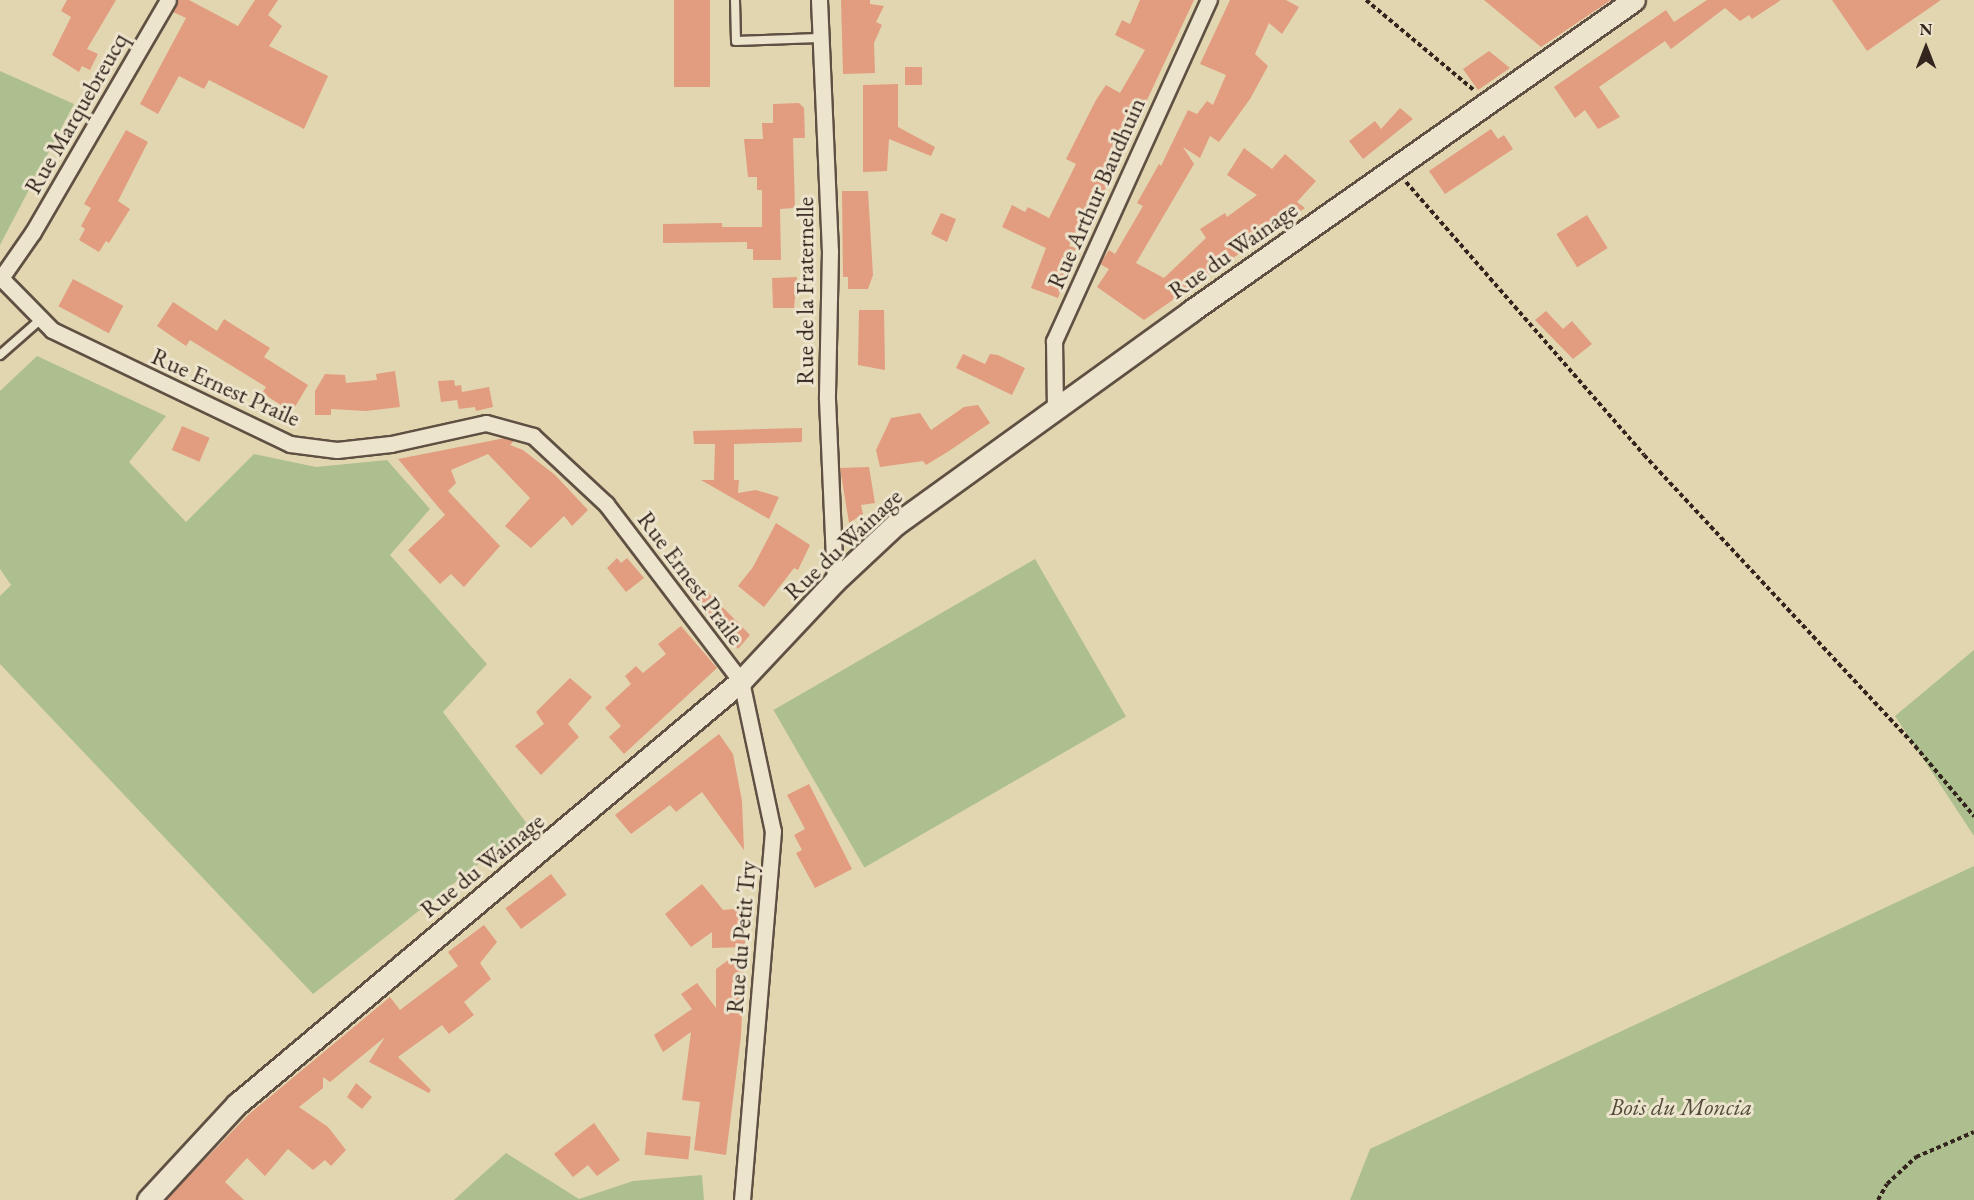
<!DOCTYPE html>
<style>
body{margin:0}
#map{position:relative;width:1974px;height:1200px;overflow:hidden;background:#e2d6b1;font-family:"EB Garamond",serif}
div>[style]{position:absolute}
.green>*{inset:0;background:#aebf8f;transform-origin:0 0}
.building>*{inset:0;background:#e29c7f;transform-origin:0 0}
.path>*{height:4px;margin-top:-2px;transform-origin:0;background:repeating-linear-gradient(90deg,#33241e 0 4.5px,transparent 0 7.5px)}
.roads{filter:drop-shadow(2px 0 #5f5043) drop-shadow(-2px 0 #5f5043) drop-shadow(0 2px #5f5043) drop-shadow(0 -2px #5f5043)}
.lane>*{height:8px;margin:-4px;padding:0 4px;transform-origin:4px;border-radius:4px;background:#ece4cc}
.street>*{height:15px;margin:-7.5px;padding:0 7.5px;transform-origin:7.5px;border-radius:7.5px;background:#ece4cc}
.secondary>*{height:21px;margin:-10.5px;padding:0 10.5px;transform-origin:10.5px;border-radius:10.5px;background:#ece4cc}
span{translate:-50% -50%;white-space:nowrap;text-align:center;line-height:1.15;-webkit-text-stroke:6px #ece4cc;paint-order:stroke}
.street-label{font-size:24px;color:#33241e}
.park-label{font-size:24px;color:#524b3a;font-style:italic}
.north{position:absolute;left:1896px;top:18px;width:60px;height:60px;-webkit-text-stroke:4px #ece4cc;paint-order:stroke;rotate:0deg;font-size:16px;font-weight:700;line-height:24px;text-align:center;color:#33241e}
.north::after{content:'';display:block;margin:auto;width:21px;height:27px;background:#33241e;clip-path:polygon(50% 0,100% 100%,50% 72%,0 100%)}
</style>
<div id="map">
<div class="green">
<div style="clip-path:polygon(0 71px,74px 104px,0 245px)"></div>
<div style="clip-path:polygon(37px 356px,166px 416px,129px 462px,186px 522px,254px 454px,316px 467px,387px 460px,430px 509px,390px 555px,487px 664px,443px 712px,528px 825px,313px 994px,0 664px,0 596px,11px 585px,0 569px,0 391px)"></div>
<div style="left:1035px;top:559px;width:182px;height:302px;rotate:60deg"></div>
<div style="clip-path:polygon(1974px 650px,1974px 836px,1895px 716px)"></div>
<div style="clip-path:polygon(1974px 866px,1974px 1200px,1350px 1200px,1370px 1149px)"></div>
<div style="clip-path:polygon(506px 1153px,579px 1199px,633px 1181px,702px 1175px,704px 1200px,454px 1200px)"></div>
</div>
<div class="building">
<div style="clip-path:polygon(67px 0,116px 0,87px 49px,98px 54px,90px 70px,82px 66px,79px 72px,52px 55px,71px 17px,61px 11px)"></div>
<div style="clip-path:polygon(178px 0,189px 0,238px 26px,255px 0,278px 0,268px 15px,282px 26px,269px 46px,328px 76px,304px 129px,209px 80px,204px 89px,179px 76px,158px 114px,140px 104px,186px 18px,173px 12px)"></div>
<div style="left:674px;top:0;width:36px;height:87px"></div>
<div style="clip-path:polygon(841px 0,870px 0,870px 4px,884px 6px,876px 22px,882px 25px,874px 43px,875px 73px,843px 74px)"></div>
<div style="clip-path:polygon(1140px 0,1194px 0,1139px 117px,1135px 114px,1120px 138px,1128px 143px,1103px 194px,1096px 190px,1069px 246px,1076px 248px,1058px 298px,1031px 288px,1046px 248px,1002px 227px,1012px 205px,1025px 212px,1028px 207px,1049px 218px,1076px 164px,1066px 159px,1096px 100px,1106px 85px,1120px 93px,1145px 50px,1115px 35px,1122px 20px,1130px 24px)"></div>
<div style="clip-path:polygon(1230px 0,1286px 0,1299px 7px,1282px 34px,1269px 23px,1255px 54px,1268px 66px,1250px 99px,1219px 142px,1210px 136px,1200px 158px,1183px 147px,1194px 164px,1136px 263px,1164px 278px,1206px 238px,1200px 229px,1225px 213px,1227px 217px,1257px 195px,1227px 175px,1244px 148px,1272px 169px,1285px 154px,1316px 181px,1297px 202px,1305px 208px,1144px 320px,1097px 287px,1109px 269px,1100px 264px,1109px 250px,1115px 254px,1143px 206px,1137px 203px,1159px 164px,1161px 166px,1188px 110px,1197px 114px,1207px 101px,1213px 105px,1226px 75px,1200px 64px)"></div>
<div style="clip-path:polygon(1484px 0,1611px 0,1541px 47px)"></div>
<div style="clip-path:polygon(1707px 0,1781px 0,1752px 19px,1749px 15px,1740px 21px,1725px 8px,1671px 49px,1665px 41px,1599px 87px,1620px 117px,1598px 129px,1585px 110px,1575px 118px,1554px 87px,1666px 10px,1674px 22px)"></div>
<div style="clip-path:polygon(1832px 0,1941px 0,1867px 51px)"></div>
<div style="clip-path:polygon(1489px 51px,1510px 68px,1478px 90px,1463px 69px)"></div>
<div style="left:905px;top:67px;width:17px;height:18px"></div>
<div style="clip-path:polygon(898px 84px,898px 127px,935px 147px,931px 156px,889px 139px,887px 171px,863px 172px,863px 85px)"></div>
<div style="clip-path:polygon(799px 103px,804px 108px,805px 138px,793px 138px,795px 208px,780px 209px,781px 260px,753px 260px,753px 249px,747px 249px,747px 242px,663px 243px,663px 224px,722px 223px,722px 227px,762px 227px,762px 190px,757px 190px,757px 177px,748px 177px,744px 139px,763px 139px,762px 123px,773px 123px,773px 104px)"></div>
<div style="clip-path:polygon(1400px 108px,1413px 119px,1363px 159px,1349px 141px,1375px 121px,1381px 129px)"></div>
<div style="clip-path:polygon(1491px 129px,1498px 139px,1504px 135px,1513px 149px,1445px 194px,1429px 171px)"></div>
<div style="clip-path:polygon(126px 130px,148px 142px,118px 201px,130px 209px,109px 243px,106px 241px,99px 252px,79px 240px,85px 229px,81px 226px,91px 208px,84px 204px)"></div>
<div style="clip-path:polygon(842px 191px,868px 191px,873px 275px,868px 289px,848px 289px,848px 277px,843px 277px)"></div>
<div style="clip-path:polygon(941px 213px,956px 219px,947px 242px,931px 234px)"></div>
<div style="left:1587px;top:215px;width:39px;height:36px;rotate:58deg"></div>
<div style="clip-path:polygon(797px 277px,794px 308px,773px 308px,772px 278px)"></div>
<div style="left:73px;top:279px;width:57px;height:31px;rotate:28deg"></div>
<div style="clip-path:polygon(173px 302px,217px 331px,224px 319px,270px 348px,264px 357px,308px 385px,292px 412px,262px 393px,266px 387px,190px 340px,186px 346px,157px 326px)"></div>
<div style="clip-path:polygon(859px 310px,884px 310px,885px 370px,858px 365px)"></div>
<div style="clip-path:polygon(1546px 311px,1563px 329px,1572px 321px,1592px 344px,1573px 359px,1535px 320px)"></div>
<div style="clip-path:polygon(963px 354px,985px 364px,990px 354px,998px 355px,1025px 368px,1012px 395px,956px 368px)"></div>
<div style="clip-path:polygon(395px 371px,400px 407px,366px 411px,331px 409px,331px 415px,315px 415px,315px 391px,325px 374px,345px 375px,346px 383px,377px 380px,376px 374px)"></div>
<div style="clip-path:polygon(454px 380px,455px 386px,461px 385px,462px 392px,489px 387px,493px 407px,476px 411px,475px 407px,459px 409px,457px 400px,441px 402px,438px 381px)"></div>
<div style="clip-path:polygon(978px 405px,990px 423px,949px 451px,926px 465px,923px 461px,880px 467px,876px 450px,891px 418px,920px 413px,931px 430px,964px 407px)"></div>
<div style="left:182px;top:426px;width:30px;height:26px;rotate:23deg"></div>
<div style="clip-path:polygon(802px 428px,802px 442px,734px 444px,734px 480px,739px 480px,738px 493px,756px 490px,779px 497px,769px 519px,701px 480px,714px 480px,715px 444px,694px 444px,693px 431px)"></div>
<div style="clip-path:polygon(505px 438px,514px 441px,510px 445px,523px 450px,555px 475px,588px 510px,572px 526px,564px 516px,531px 548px,505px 526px,530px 498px,488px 454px,451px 470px,456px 483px,448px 491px,500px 546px,464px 587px,451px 574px,440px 584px,408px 550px,445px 515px,398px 459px)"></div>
<div style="clip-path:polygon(869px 467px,875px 503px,861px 505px,863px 514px,849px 523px,840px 468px)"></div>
<div style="clip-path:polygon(776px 523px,810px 545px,798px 570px,794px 568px,764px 607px,738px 586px,753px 567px)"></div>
<div style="clip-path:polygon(617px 558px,621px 563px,627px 558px,644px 578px,626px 592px,607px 568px)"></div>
<div style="clip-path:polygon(693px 577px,750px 635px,738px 649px,685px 584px)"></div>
<div style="clip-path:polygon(681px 626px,717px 668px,624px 754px,609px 737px,621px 726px,605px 708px,631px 684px,625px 676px,636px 666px,643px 673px,666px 654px,658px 644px)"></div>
<div style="clip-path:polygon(570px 678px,592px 697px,568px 724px,579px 737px,541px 775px,515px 746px,544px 724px,536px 712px)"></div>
<div style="clip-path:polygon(719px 734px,733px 754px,742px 801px,744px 850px,702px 792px,676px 812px,670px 805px,631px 834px,615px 815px)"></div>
<div style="clip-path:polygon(809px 784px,852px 869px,815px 888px,796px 853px,802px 850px,794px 835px,805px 829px,787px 795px)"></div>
<div style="left:551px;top:874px;width:26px;height:57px;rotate:53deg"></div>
<div style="clip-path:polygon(702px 884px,723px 910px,745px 908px,745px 947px,712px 948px,712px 932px,691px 947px,665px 914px)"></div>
<div style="clip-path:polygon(484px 925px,497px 942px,480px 963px,491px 979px,464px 1002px,474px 1015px,449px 1034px,442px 1025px,398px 1057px,431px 1090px,429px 1093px,369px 1062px,385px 1037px,330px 1082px,323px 1077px,323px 1088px,299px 1107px,328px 1127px,346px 1150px,331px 1166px,325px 1160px,313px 1170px,288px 1149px,265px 1176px,247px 1158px,225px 1182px,244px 1200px,166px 1200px,248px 1115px,390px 997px,400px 1010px,458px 966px,448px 952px)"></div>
<div style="clip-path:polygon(745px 948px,741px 1036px,726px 1155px,694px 1150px,700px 1102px,682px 1100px,691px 1032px,663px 1052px,654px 1035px,692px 1009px,681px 994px,697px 983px,716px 1008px,716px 969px)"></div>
<div style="clip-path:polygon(356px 1083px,372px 1097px,362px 1109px,347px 1097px)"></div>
<div style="clip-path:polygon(594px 1123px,620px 1160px,597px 1176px,588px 1165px,573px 1177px,554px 1154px)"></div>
<div style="left:647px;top:1132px;width:44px;height:23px;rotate:6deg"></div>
</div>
<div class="path">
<div style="left:1366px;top:0;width:142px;rotate:39.9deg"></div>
<div style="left:1406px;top:182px;width:362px;rotate:48.9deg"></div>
<div style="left:1644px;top:455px;width:398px;rotate:47deg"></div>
<div style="left:1915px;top:746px;width:92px;rotate:49.9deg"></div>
<div style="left:1878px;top:1200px;width:18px;rotate:-61deg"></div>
<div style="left:1887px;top:1184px;width:40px;rotate:-43deg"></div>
<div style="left:1916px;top:1157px;width:63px;rotate:-23.3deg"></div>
</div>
<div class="roads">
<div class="lane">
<div style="left:735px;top:0;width:41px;rotate:88.6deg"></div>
<div style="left:736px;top:41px;width:83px;rotate:-2.1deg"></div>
<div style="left:0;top:355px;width:55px;rotate:-41.3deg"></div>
</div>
<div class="street">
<div style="left:819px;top:0;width:251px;rotate:87.5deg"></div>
<div style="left:830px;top:251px;width:148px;rotate:91.2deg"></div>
<div style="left:827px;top:399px;width:182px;rotate:87.5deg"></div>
<div style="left:0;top:277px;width:74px;rotate:45.5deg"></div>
<div style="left:52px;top:330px;width:264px;rotate:25.6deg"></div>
<div style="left:290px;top:444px;width:47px;rotate:7.3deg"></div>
<div style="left:337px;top:450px;width:54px;rotate:-6.3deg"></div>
<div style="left:391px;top:444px;width:97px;rotate:-12.5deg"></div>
<div style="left:486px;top:423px;width:49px;rotate:15.5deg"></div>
<div style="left:533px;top:436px;width:100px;rotate:43deg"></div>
<div style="left:606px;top:504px;width:223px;rotate:52.7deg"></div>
<div style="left:741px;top:681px;width:153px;rotate:78deg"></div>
<div style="left:773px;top:831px;width:370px;rotate:94.8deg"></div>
<div style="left:1px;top:278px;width:56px;rotate:-55.2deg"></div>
<div style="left:33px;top:232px;width:268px;rotate:-59.8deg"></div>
<div style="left:1055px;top:410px;width:69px;rotate:-90.8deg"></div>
<div style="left:1054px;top:341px;width:375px;rotate:-65.6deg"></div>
</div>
<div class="secondary">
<div style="left:148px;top:1200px;width:131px;rotate:-47.2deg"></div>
<div style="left:237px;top:1104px;width:658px;rotate:-40.01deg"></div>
<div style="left:741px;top:681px;width:137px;rotate:-46.8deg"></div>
<div style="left:835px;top:581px;width:83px;rotate:-43.1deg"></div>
<div style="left:896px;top:524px;width:364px;rotate:-35.8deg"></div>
<div style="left:1191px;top:311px;width:541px;rotate:-35.07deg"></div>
</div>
</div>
<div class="street-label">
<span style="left:76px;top:113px;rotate:-60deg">Rue Marquebreucq</span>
<span style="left:1096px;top:193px;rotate:-66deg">Rue Arthur Baudhuin</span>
<span style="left:1233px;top:250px;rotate:-35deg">Rue du Wainage</span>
<span style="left:805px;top:291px;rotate:-90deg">Rue de la Fraternelle</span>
<span style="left:226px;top:387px;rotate:24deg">Rue Ernest Praile</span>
<span style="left:843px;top:544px;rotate:-43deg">Rue du Wainage</span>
<span style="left:691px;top:578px;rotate:53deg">Rue Ernest Praile</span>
<span style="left:482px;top:865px;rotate:-39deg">Rue du Wainage</span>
<span style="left:741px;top:937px;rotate:-85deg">Rue du Petit Try</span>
</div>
<div class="park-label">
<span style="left:1681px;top:1107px">Bois du Moncia</span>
</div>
<div class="north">N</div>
</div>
